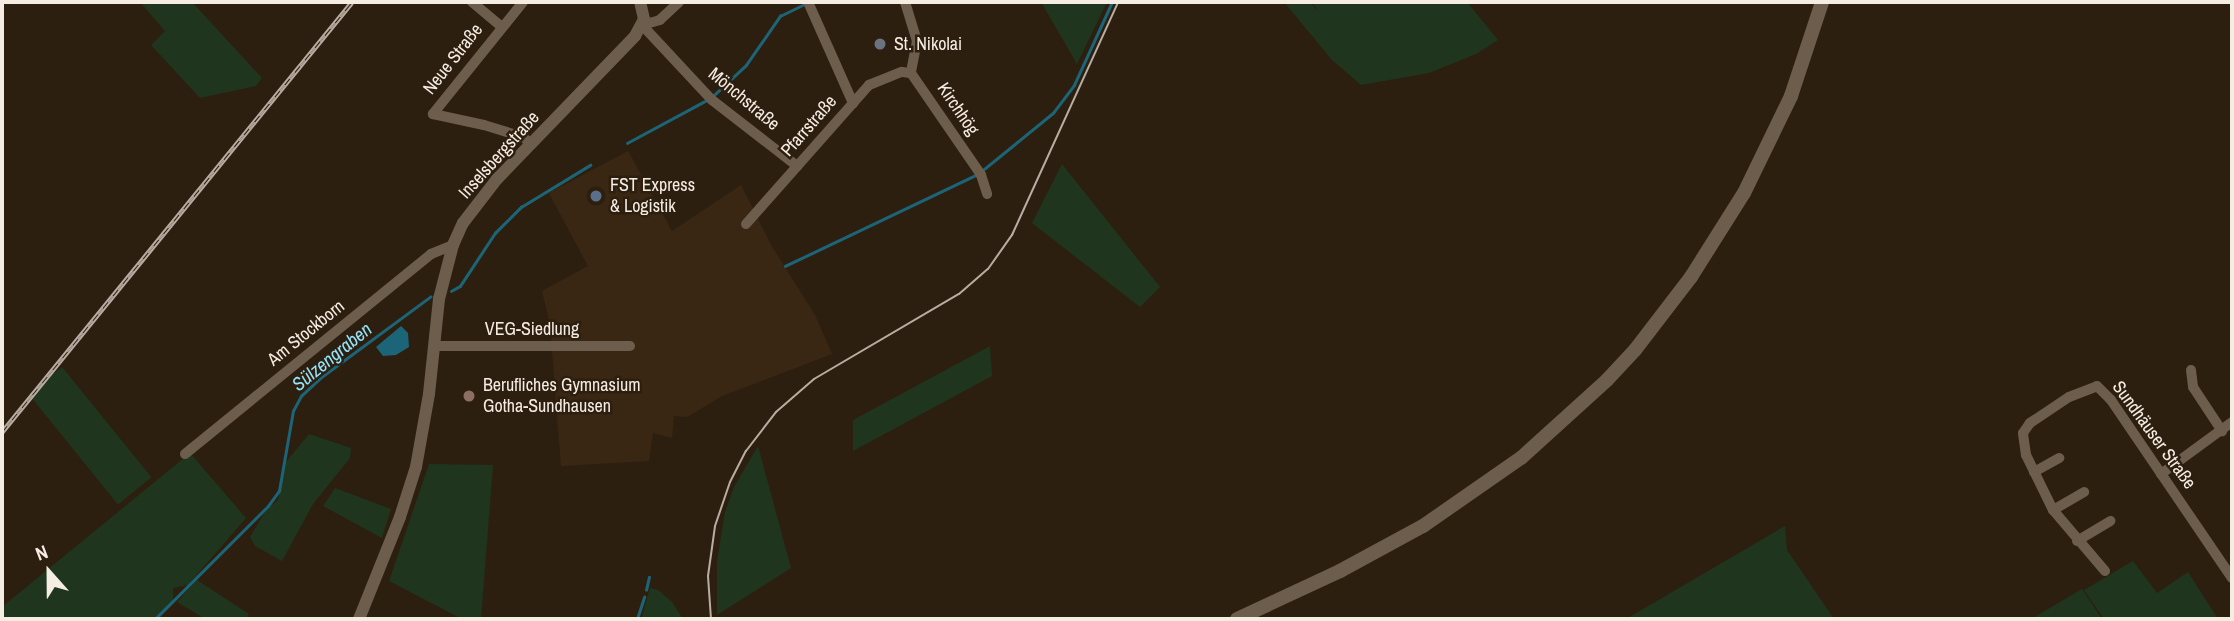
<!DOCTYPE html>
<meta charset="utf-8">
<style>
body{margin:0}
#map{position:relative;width:2234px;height:621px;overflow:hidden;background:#2d1f10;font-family:"Archivo Narrow",sans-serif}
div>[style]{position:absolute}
.built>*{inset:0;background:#3a2713}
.green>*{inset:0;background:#1f351e;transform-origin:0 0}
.water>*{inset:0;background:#1c6578}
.stream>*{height:2.5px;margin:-1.25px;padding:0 1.25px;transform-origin:1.25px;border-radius:1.25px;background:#1c6578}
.minor>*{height:10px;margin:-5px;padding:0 5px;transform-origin:5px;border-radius:5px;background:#6d5d4c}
.tertiary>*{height:12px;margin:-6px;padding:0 6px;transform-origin:6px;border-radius:6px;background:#6d5d4c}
.secondary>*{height:14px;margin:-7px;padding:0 7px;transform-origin:7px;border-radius:7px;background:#6d5d4c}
.tram>*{height:2px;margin:-1px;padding:0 1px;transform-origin:1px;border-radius:1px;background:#b8ada2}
.rail>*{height:5px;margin-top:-2.5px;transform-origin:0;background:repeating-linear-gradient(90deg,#2d1f10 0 8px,#b8ada2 0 16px);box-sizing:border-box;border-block:2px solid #b8ada2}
.dots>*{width:19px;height:19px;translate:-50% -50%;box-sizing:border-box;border:4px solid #2d1f10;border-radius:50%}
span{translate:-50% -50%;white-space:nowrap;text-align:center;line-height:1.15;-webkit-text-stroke:5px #2d1f10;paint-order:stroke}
.poi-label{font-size:18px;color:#f5ece2}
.left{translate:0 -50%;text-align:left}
.street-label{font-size:18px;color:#f5ece2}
.water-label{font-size:19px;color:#95e4fb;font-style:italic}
.frame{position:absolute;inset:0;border:4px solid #f5ece2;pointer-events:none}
.north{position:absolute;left:14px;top:537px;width:70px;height:70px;-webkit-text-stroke:5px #2d1f10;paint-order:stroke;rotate:339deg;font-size:19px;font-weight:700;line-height:28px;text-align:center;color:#f5ece2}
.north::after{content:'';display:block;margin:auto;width:24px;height:32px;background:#f5ece2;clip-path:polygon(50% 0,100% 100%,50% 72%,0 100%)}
</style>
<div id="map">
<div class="built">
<div style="clip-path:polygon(628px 151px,672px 231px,741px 185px,771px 245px,815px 315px,832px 354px,722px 396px,687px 417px,674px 416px,672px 438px,653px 433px,649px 461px,561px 466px,550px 324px,542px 291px,588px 266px,549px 193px)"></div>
</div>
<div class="green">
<div style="clip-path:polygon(140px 2px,192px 2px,262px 78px,256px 86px,200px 98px,151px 45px,165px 31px)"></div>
<div style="clip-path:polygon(1041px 2px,1107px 2px,1077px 64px)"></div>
<div style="clip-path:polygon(1284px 2px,1310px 2px,1318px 11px,1312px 2px,1467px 2px,1498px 40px,1476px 54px,1429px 73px,1361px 85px,1332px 60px)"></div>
<div style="clip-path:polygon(1062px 164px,1160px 287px,1140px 307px,1032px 223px)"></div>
<div style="clip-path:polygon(990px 346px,992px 376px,853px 451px,853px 420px)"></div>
<div style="left:62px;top:367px;width:142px;height:43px;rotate:51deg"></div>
<div style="clip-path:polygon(309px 434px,351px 448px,350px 458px,313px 504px,282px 561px,255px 546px,250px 537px,266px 510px,278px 500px,286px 462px)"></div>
<div style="clip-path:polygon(758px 446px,791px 568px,717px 615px,717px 561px,725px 512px,734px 487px)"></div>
<div style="clip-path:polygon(190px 453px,246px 518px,188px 585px,173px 588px,173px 602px,154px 619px,2px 619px,2px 607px)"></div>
<div style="clip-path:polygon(429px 464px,493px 465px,481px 619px,462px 619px,389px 581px)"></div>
<div style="clip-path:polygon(335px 488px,391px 509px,382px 538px,323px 506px)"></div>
<div style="clip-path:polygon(1785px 526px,1787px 550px,1834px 619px,1626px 619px)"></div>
<div style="clip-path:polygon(2133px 561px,2157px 593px,2188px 572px,2218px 619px,2104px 619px,2084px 590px)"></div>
<div style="clip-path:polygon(197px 580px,249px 614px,246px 619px,205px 619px,177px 602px)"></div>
<div style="clip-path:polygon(650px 588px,658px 590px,672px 602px,683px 619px,641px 619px)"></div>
<div style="clip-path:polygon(2082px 589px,2102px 619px,2031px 619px)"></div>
</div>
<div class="water">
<div style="clip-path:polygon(401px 326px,408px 333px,409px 347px,396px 355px,383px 356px,376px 347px)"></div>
</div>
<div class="stream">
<div style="left:713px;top:96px;width:45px;rotate:-43.2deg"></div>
<div style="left:746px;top:65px;width:60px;rotate:-55.2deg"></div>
<div style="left:780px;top:16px;width:28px;rotate:-26deg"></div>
<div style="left:627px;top:143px;width:91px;rotate:-28.3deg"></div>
<div style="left:983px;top:170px;width:90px;rotate:-39.2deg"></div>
<div style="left:1053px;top:113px;width:35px;rotate:-53deg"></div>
<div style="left:1074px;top:85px;width:91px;rotate:-65.4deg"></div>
<div style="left:785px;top:266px;width:214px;rotate:-25.5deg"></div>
<div style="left:451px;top:291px;width:10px;rotate:-29deg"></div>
<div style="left:460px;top:286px;width:64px;rotate:-56.6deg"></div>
<div style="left:495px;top:233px;width:37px;rotate:-45deg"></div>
<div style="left:521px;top:207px;width:81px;rotate:-31.3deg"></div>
<div style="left:646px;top:590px;width:13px;rotate:-77deg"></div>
<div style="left:155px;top:619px;width:160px;rotate:-45deg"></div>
<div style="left:268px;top:506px;width:19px;rotate:-54deg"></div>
<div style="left:279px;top:491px;width:81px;rotate:-80.1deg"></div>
<div style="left:293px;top:411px;width:17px;rotate:-62deg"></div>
<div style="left:301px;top:396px;width:26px;rotate:-43deg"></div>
<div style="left:320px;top:378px;width:137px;rotate:-36.4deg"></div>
<div style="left:637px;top:619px;width:23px;rotate:-72deg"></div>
</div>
<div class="minor">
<div style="left:472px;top:2px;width:38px;rotate:40deg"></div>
<div style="left:523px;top:2px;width:144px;rotate:128.8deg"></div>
<div style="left:433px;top:114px;width:52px;rotate:12.2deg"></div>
<div style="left:484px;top:125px;width:41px;rotate:17.1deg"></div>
<div style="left:523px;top:137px;width:9px;rotate:41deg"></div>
<div style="left:679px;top:2px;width:26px;rotate:137deg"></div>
<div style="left:660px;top:20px;width:19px;rotate:164deg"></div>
<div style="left:642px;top:25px;width:103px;rotate:47deg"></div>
<div style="left:712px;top:100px;width:108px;rotate:37.8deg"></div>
<div style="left:808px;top:2px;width:111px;rotate:66deg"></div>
<div style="left:905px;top:2px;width:41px;rotate:72.9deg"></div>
<div style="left:917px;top:41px;width:33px;rotate:101deg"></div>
<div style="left:911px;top:73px;width:124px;rotate:55.5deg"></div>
<div style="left:981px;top:175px;width:20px;rotate:72deg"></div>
<div style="left:746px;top:224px;width:186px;rotate:-48.5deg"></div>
<div style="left:869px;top:85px;width:35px;rotate:-22deg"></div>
<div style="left:902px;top:72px;width:9px;rotate:6deg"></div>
<div style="left:434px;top:346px;width:196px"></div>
<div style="left:2191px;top:370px;width:17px;rotate:83deg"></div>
<div style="left:2193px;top:387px;width:53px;rotate:56.6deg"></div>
<div style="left:185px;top:454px;width:317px;rotate:-39.1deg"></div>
<div style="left:431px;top:254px;width:24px;rotate:-22deg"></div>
<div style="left:2034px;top:472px;width:29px;rotate:-29deg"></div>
<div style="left:2161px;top:474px;width:88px;rotate:-36.2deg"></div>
<div style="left:2053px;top:510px;width:36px;rotate:-30deg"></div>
<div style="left:2077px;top:541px;width:39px;rotate:-31deg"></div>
<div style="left:2105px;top:571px;width:80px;rotate:-130.4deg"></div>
<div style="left:2053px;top:510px;width:61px;rotate:-116.1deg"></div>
<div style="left:2026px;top:455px;width:22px;rotate:-98deg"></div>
<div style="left:2023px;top:433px;width:12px;rotate:-55deg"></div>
<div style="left:2030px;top:423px;width:47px;rotate:-33.7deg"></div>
<div style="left:2069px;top:397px;width:30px;rotate:-21deg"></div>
<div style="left:2097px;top:386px;width:20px;rotate:45deg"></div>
<div style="left:2111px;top:400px;width:215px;rotate:55.8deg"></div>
</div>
<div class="tertiary">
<div style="left:359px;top:619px;width:110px;rotate:-68.1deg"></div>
<div style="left:400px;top:517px;width:52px;rotate:-72.3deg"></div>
<div style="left:416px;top:467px;width:74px;rotate:-79.9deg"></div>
<div style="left:429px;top:394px;width:96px;rotate:-84deg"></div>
<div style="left:439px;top:299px;width:56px;rotate:-75.5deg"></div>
<div style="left:453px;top:245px;width:24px;rotate:-66deg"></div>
<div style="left:463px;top:223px;width:56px;rotate:-52.3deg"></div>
<div style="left:497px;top:179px;width:199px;rotate:-46deg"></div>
<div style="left:635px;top:36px;width:19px;rotate:-62deg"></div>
<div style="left:644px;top:19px;width:17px;rotate:-103deg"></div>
</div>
<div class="secondary">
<div style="left:1237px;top:619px;width:114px;rotate:-25deg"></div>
<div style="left:1340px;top:571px;width:94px;rotate:-28.5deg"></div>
<div style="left:1423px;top:526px;width:119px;rotate:-34.8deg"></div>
<div style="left:1521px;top:458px;width:116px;rotate:-42.2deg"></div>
<div style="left:1607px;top:380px;width:41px;rotate:-47deg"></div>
<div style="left:1635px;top:350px;width:92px;rotate:-52.5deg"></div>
<div style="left:1691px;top:277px;width:99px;rotate:-57.8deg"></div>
<div style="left:1744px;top:193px;width:108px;rotate:-64.1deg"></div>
<div style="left:1791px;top:96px;width:99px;rotate:-71.7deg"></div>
</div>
<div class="tram">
<div style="left:711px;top:619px;width:43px;rotate:-94deg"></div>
<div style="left:708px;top:576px;width:50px;rotate:-82deg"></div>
<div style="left:715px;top:526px;width:46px;rotate:-71.2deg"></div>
<div style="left:730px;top:482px;width:35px;rotate:-63deg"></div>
<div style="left:746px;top:451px;width:49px;rotate:-52.4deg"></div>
<div style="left:776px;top:412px;width:50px;rotate:-41deg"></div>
<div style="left:814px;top:379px;width:168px;rotate:-30.4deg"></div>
<div style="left:959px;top:294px;width:38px;rotate:-41deg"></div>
<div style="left:988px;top:269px;width:42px;rotate:-54.8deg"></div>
<div style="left:1012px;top:235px;width:256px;rotate:-65.5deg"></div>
</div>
<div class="rail">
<div style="left:2px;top:432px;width:554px;rotate:-50.86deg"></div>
</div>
<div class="dots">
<div style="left:880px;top:44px;background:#6b7280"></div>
<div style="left:596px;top:196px;background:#5c6f8a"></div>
<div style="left:469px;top:396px;background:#8d6e63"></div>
</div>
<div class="poi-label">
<span class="left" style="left:894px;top:44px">St. Nikolai</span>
<span class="left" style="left:610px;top:196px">FST Express<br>&amp; Logistik</span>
<span class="left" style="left:483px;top:396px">Berufliches Gymnasium<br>Gotha-Sundhausen</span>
</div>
<div class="street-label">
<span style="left:453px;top:59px;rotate:-52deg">Neue Straße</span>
<span style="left:744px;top:99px;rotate:40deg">Mönchstraße</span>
<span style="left:958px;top:109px;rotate:56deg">Kirchhög</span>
<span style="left:809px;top:126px;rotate:-49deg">Pfarrstraße</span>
<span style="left:499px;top:155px;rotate:-48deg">Inselsbergstraße</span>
<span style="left:532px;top:329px">VEG-Siedlung</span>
<span style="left:306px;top:333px;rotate:-39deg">Am Stockborn</span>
<span style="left:2154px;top:435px;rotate:54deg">Sundhäuser Straße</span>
</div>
<div class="water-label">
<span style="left:332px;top:357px;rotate:-39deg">Sülzengraben</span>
</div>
<div class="frame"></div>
<div class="north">N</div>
</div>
